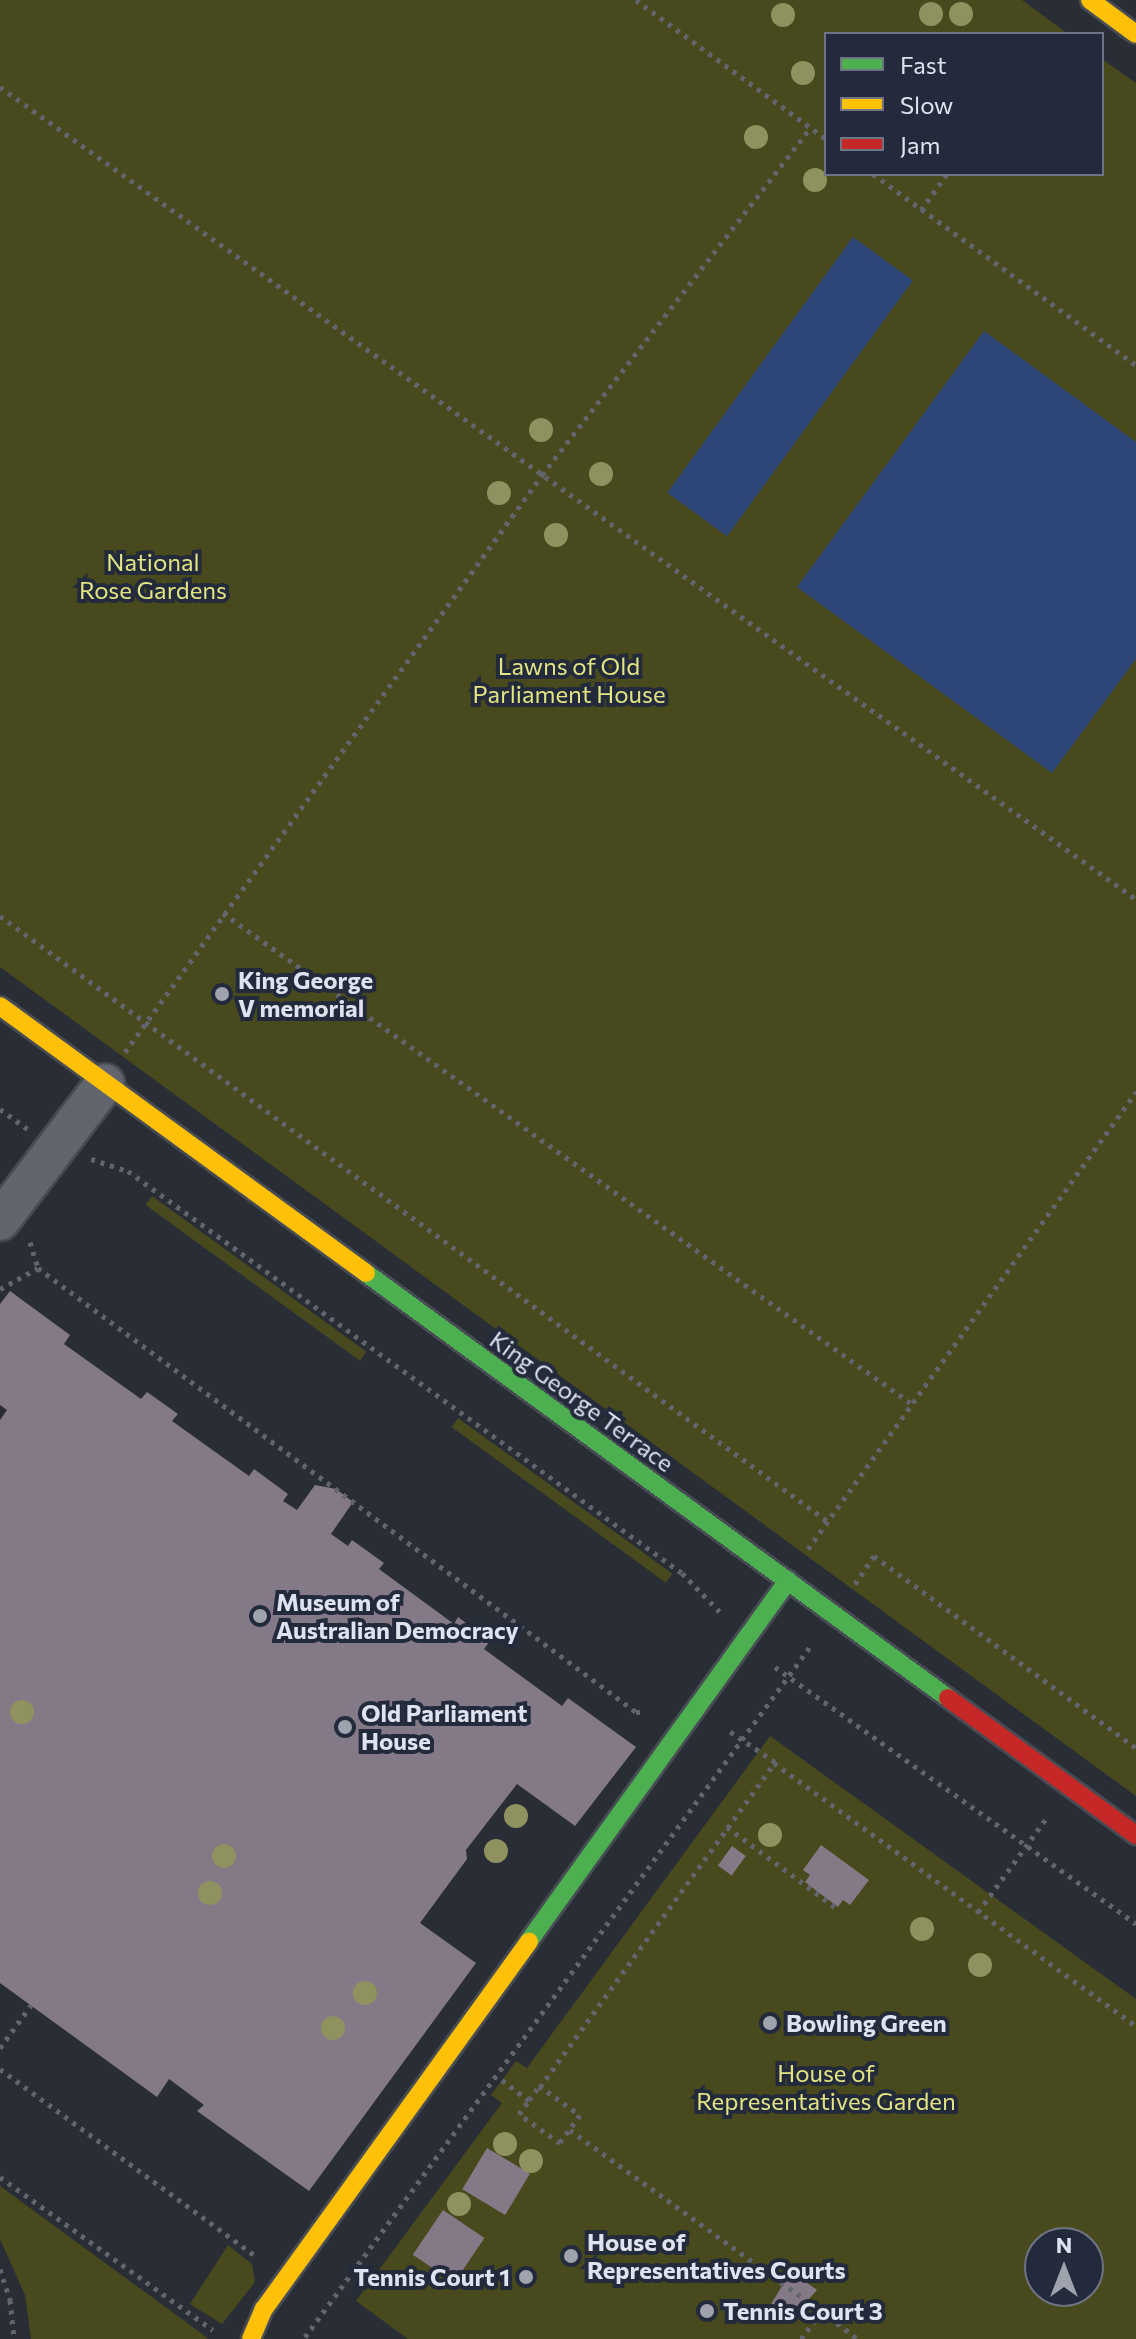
<!DOCTYPE html>
<style>
body{margin:0}
#map{position:relative;width:1136px;height:2339px;overflow:hidden;background:#292d36;font-family:Commissioner,sans-serif}
div>[style]{position:absolute}
.green>*{inset:0;background:#484a1d;transform-origin:0 0}
.water>*{inset:0;background:#2f4678;transform-origin:0 0}
.building>*{inset:0;background:#847986;transform-origin:0 0}
.path>*{height:5px;margin-top:-2.5px;transform-origin:0;background:repeating-linear-gradient(90deg,#62656d 0 4px,transparent 0 10px)}
.roads{filter:drop-shadow(2px 0 #474b53) drop-shadow(-2px 0 #474b53) drop-shadow(0 2px #474b53) drop-shadow(0 -2px #474b53)}
.street>*{height:38px;margin:-19px;padding:0 19px;transform-origin:19px;border-radius:19px;background:#62656d}
.fast>*{height:18px;margin:-9px;padding:0 9px;transform-origin:9px;border-radius:9px;background:#4caf50}
.slow>*{height:18px;margin:-9px;padding:0 9px;transform-origin:9px;border-radius:9px;background:#ffc107}
.jam>*{height:18px;margin:-9px;padding:0 9px;transform-origin:9px;border-radius:9px;background:#c62828}
.trees>*{width:24px;height:24px;margin:-12px;border-radius:50%;background:#8f925f}
.dots>*{width:22px;height:22px;translate:-50% -50%;box-sizing:border-box;border:4px solid #232a3c;border-radius:50%}
span{translate:-50% -50%;white-space:nowrap;text-align:center;line-height:1.15;-webkit-text-stroke:8px #232a3c;paint-order:stroke}
.park-label{font-size:24px;color:#e2e581}
.poi-label{font-size:24px;color:#dee3ef;font-weight:700}
.left{translate:0 -50%;text-align:left}
.right{translate:-100% -50%;text-align:right}
.street-label{font-size:24px;color:#dee3ef}
.legend{position:absolute;left:824px;top:32px;width:280px;height:144px;box-sizing:border-box;background:#232a3c;border:2px solid #6e7484;margin:0;padding:10px 14px;list-style:none;font-size:24px;color:#dee3ef}
.legend li{display:flex;align-items:center;gap:16px;height:40px}
.legend b{width:40px;border:2px solid #6e7484}
.north{position:absolute;left:1024px;top:2227px;width:80px;height:80px;box-sizing:border-box;background:#232a3c;border:2px solid #6e7484;border-radius:50%;rotate:0deg;font-size:22px;font-weight:700;line-height:32px;text-align:center;color:#dee3ef}
.north::after{content:'';display:block;margin:auto;width:28px;height:36px;background:#9fa3ae;clip-path:polygon(50% 0,100% 100%,50% 72%,0 100%)}
</style>
<div id="map">
<div class="green">
<div style="clip-path:polygon(0 0,1022px 0,1068px 34px,826px 34px,826px 174px,1102px 174px,1102px 59px,1136px 83px,1136px 1796px,0 967px)"></div>
<div style="left:152px;top:1196px;width:265px;height:11px;rotate:36deg"></div>
<div style="left:458px;top:1418px;width:265px;height:11px;rotate:36deg"></div>
<div style="clip-path:polygon(evenodd,770px 1736px,1136px 1999px,1136px 2339px,408px 2339px,356px 2301px,502px 2103px,491px 2095px,502px 2080px,516px 2061px,527px 2068px,770px 1736px,1040px 2243px,1088px 2243px,1088px 2291px,1040px 2291px,1040px 2243px)"></div>
<div style="clip-path:polygon(0 2186px,205px 2336px,208px 2339px,31px 2339px,25px 2295px,0 2239px)"></div>
<div style="clip-path:polygon(228px 2245px,252px 2264px,255px 2282px,222px 2324px,190px 2304px)"></div>
</div>
<div class="water">
<div style="left:853px;top:237px;width:74px;height:316px;rotate:36deg"></div>
<div style="clip-path:polygon(984px 331px,1136px 442px,1136px 659px,1052px 773px,797px 587px)"></div>
</div>
<div class="building">
<div style="clip-path:polygon(10px 1291px,70px 1335px,64px 1344px,141px 1399px,147px 1392px,178px 1414px,172px 1421px,249px 1476px,254px 1469px,288px 1494px,283px 1501px,297px 1510px,315px 1485px,336px 1489px,353px 1502px,331px 1534px,348px 1546px,352px 1540px,384px 1563px,379px 1569px,454px 1624px,458px 1617px,490px 1641px,484px 1649px,562px 1706px,568px 1698px,636px 1747px,575px 1826px,517px 1784px,466px 1850px,467px 1859px,420px 1923px,476px 1963px,309px 2191px,197px 2111px,204px 2105px,169px 2079px,157px 2097px,0 1983px,0 1420px,7px 1410px,0 1405px,0 1304px)"></div>
<div style="clip-path:polygon(821px 1845px,869px 1880px,850px 1905px,843px 1900px,838px 1907px,805px 1882px,810px 1875px,803px 1870px)"></div>
<div style="left:732px;top:1846px;width:17px;height:24px;rotate:36deg"></div>
<div style="left:487px;top:2148px;width:50px;height:48px;rotate:31deg"></div>
<div style="left:443px;top:2210px;width:50px;height:54px;rotate:34deg"></div>
<div style="clip-path:polygon(791px 2271px,817px 2290px,790px 2320px,770px 2306px)"></div>
</div>
<div class="path">
<div style="left:636px;top:0;width:235px;rotate:36.2deg"></div>
<div style="left:1051px;top:34px;width:1px;rotate:-45deg"></div>
<div style="left:0;top:87px;width:1396px;rotate:35.56deg"></div>
<div style="left:873px;top:174px;width:325px;rotate:36deg"></div>
<div style="left:921px;top:210px;width:44px;rotate:-54.2deg"></div>
<div style="left:223px;top:913px;width:846px;rotate:35.47deg"></div>
<div style="left:0;top:916px;width:1025px;rotate:36.19deg"></div>
<div style="left:125px;top:1052px;width:712px;rotate:-54.14deg"></div>
<div style="left:542px;top:475px;width:438px;rotate:-52.3deg"></div>
<div style="left:0;top:1109px;width:34px;rotate:36deg"></div>
<div style="left:91px;top:1159px;width:39px;rotate:18deg"></div>
<div style="left:128px;top:1171px;width:684px;rotate:35.97deg"></div>
<div style="left:682px;top:1573px;width:54px;rotate:45.7deg"></div>
<div style="left:30px;top:1242px;width:27px;rotate:73deg"></div>
<div style="left:38px;top:1268px;width:745px;rotate:36.59deg"></div>
<div style="left:636px;top:1712px;width:10px"></div>
<div style="left:0;top:1289px;width:43px;rotate:-28.9deg"></div>
<div style="left:808px;top:1549px;width:563px;rotate:-54.33deg"></div>
<div style="left:855px;top:1584px;width:34px;rotate:-56deg"></div>
<div style="left:874px;top:1556px;width:325px;rotate:36.2deg"></div>
<div style="left:775px;top:1667px;width:443px;rotate:35.4deg"></div>
<div style="left:774px;top:1763px;width:447px;rotate:36deg"></div>
<div style="left:727px;top:1827px;width:136px;rotate:36.6deg"></div>
<div style="left:978px;top:1912px;width:119px;rotate:-53.9deg"></div>
<div style="left:0;top:2048px;width:53px;rotate:-54.2deg"></div>
<div style="left:0;top:2069px;width:315px;rotate:36.2deg"></div>
<div style="left:502px;top:2080px;width:34px;rotate:37deg"></div>
<div style="left:529px;top:2100px;width:17px;rotate:-54deg"></div>
<div style="left:539px;top:2086px;width:50px;rotate:35.3deg"></div>
<div style="left:580px;top:2115px;width:34px;rotate:126deg"></div>
<div style="left:560px;top:2143px;width:50px;rotate:-144.7deg"></div>
<div style="left:519px;top:2114px;width:17px;rotate:-54deg"></div>
<div style="left:540px;top:2087px;width:401px;rotate:-54.1deg"></div>
<div style="left:775px;top:1762px;width:57px;rotate:-145.8deg"></div>
<div style="left:570px;top:2130px;width:309px;rotate:35.8deg"></div>
<div style="left:0;top:2177px;width:262px;rotate:35.7deg"></div>
<div style="left:0;top:2269px;width:33px;rotate:72deg"></div>
<div style="left:10px;top:2300px;width:39px;rotate:84deg"></div>
<div style="left:305px;top:2337px;width:859px;rotate:-53.81deg"></div>
<div style="left:801px;top:2339px;width:34px;rotate:-54deg"></div>
<div style="left:821px;top:2311px;width:46px;rotate:37.1deg"></div>
</div>
<div class="roads">
<div class="street">
<div style="left:0;top:1221px;width:173px;rotate:-52.7deg"></div>
</div>
<div class="fast">
<div style="left:366px;top:1273px;width:721px;rotate:36.14deg"></div>
<div style="left:529px;top:1941px;width:444px;rotate:-54.3deg"></div>
</div>
<div class="slow">
<div style="left:1090px;top:0;width:57px;rotate:36.5deg"></div>
<div style="left:0;top:1006px;width:453px;rotate:36.1deg"></div>
<div style="left:251px;top:2339px;width:33px;rotate:-67deg"></div>
<div style="left:264px;top:2309px;width:453px;rotate:-54.2deg"></div>
</div>
<div class="jam">
<div style="left:948px;top:1698px;width:233px;rotate:36.1deg"></div>
</div>
</div>
<div class="trees">
<div style="left:931px;top:14px"></div>
<div style="left:961px;top:14px"></div>
<div style="left:783px;top:15px"></div>
<div style="left:803px;top:73px"></div>
<div style="left:756px;top:137px"></div>
<div style="left:815px;top:180px"></div>
<div style="left:541px;top:430px"></div>
<div style="left:601px;top:474px"></div>
<div style="left:499px;top:493px"></div>
<div style="left:556px;top:535px"></div>
<div style="left:22px;top:1712px"></div>
<div style="left:516px;top:1816px"></div>
<div style="left:770px;top:1835px"></div>
<div style="left:496px;top:1851px"></div>
<div style="left:224px;top:1856px"></div>
<div style="left:210px;top:1893px"></div>
<div style="left:922px;top:1929px"></div>
<div style="left:980px;top:1965px"></div>
<div style="left:365px;top:1993px"></div>
<div style="left:333px;top:2028px"></div>
<div style="left:505px;top:2144px"></div>
<div style="left:531px;top:2161px"></div>
<div style="left:459px;top:2204px"></div>
</div>
<div class="dots">
<div style="left:222px;top:994px;background:#9fa3ae"></div>
<div style="left:260px;top:1616px;background:#9fa3ae"></div>
<div style="left:345px;top:1727px;background:#9fa3ae"></div>
<div style="left:770px;top:2023px;background:#9fa3ae"></div>
<div style="left:571px;top:2256px;background:#9fa3ae"></div>
<div style="left:526px;top:2277px;background:#9fa3ae"></div>
<div style="left:707px;top:2311px;background:#9fa3ae"></div>
</div>
<div class="park-label">
<span style="left:153px;top:576px">National<br>Rose Gardens</span>
<span style="left:569px;top:680px">Lawns of Old<br>Parliament House</span>
<span style="left:826px;top:2087px">House of<br>Representatives Garden</span>
</div>
<div class="poi-label">
<span class="left" style="left:238px;top:994px">King George<br>V memorial</span>
<span class="left" style="left:276px;top:1616px">Museum of<br>Australian Democracy</span>
<span class="left" style="left:361px;top:1727px">Old Parliament<br>House</span>
<span class="left" style="left:786px;top:2023px">Bowling Green</span>
<span class="left" style="left:587px;top:2256px">House of<br>Representatives Courts</span>
<span class="right" style="left:510px;top:2277px">Tennis Court 1</span>
<span class="left" style="left:723px;top:2311px">Tennis Court 3</span>
</div>
<div class="street-label">
<span style="left:582px;top:1401px;rotate:36deg">King George Terrace</span>
</div>
<ul class="legend">
<li><b style="height:10px;background:#4caf50"></b>Fast</li>
<li><b style="height:10px;background:#ffc107"></b>Slow</li>
<li><b style="height:10px;background:#c62828"></b>Jam</li>
</ul>
<div class="north">N</div>
</div>
